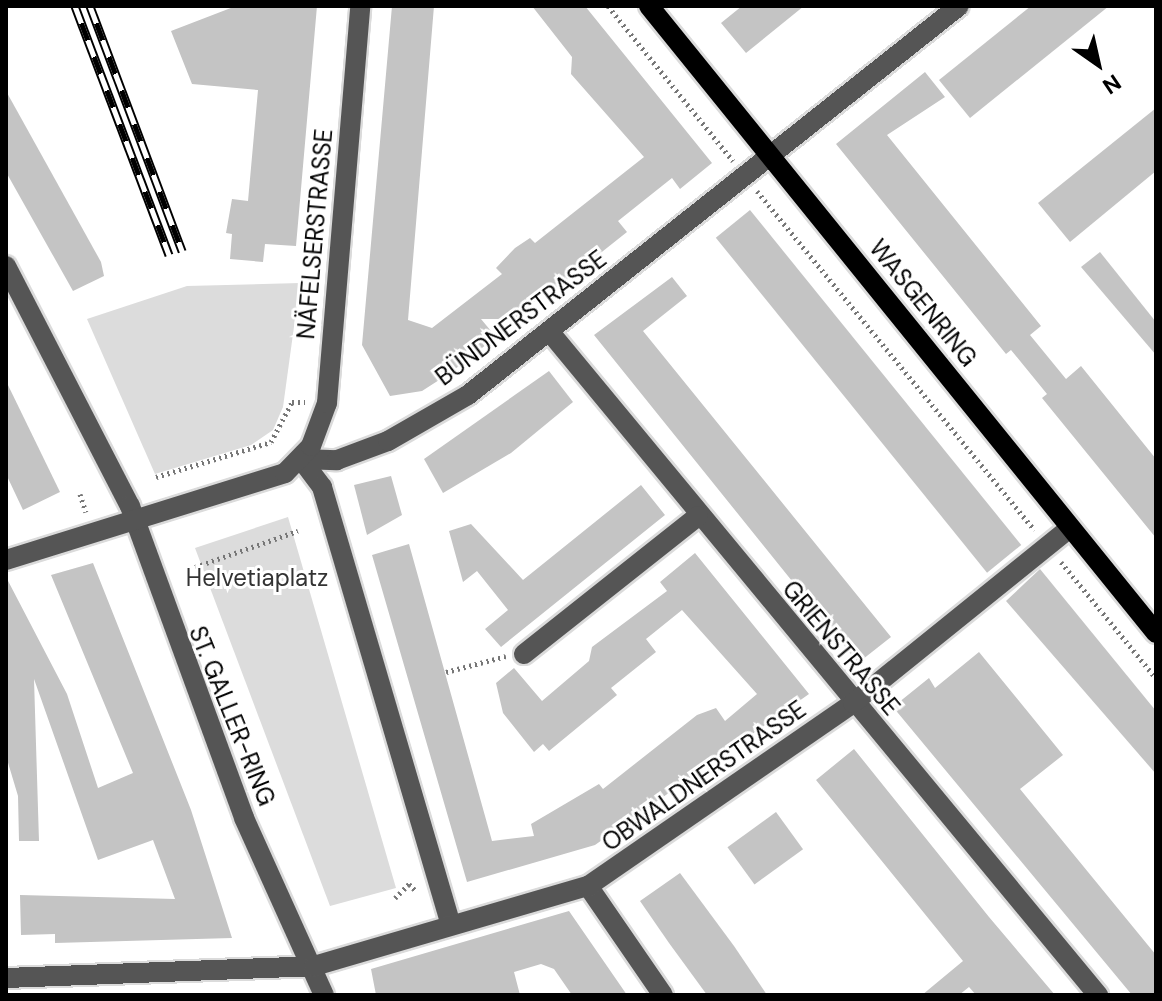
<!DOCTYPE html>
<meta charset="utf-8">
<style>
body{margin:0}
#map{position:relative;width:1162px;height:1001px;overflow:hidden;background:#fff;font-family:"DM Sans",sans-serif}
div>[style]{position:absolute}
.green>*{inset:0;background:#dcdcdc}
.building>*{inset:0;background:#c4c4c4;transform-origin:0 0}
.path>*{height:5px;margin-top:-2.5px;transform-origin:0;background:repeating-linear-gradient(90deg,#777 0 2px,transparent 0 6px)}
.roads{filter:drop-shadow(2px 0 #dbdbdb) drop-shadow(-2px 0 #dbdbdb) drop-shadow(0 2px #dbdbdb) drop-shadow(0 -2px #dbdbdb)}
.minor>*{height:20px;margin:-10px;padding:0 10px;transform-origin:10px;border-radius:10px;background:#555}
.major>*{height:20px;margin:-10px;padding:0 10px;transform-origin:10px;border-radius:10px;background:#000}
.rail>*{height:9px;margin-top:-4.5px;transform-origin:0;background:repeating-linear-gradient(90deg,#fff 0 18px,#000 0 36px);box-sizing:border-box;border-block:2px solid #000}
span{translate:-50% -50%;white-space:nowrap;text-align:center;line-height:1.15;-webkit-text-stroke:6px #fff;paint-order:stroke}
.street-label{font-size:24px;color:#000}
.park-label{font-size:24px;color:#333}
.frame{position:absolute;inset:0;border:8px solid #000;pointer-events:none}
.north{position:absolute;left:1058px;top:24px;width:80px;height:80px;-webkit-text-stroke:6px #fff;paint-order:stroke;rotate:146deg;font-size:22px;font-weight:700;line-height:32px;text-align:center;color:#000}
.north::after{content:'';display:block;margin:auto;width:28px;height:36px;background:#000;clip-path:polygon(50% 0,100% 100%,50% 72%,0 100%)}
</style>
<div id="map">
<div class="green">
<div style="clip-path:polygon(300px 283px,283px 407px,273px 430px,251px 445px,155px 474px,87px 319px,187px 286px)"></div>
<div style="clip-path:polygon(288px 517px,396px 888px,330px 906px,195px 548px)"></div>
</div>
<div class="building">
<div style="clip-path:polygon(236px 6px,317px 6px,296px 246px,265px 244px,263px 262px,230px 259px,232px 234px,226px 233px,232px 199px,248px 201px,258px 90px,192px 84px,171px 31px)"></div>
<div style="clip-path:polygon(392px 6px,434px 6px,408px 320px,432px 328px,502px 274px,496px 268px,515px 248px,530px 238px,535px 243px,644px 157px,571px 74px,572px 57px,532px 6px,585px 6px,712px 163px,680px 189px,672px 178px,618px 221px,627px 232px,554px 290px,542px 289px,524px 319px,481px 319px,496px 337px,450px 373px,422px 391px,390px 396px,362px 345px)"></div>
<div style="clip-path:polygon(742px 6px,804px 6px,746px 53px,721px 23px)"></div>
<div style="clip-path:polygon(1031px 6px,1109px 6px,970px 118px,939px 80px)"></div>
<div style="clip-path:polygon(925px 72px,945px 97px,887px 135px,1041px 326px,1030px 335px,1066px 379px,1081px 366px,1156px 459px,1156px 538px,1042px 398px,1047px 394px,1011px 350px,1006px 354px,836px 144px)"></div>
<div style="clip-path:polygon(6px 91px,101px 262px,104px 276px,73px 291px,6px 172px)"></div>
<div style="clip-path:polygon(1156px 108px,1156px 171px,1070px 242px,1038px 203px)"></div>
<div style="left:750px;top:210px;width:431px;height:44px;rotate:51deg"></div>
<div style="clip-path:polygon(1100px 252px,1156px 322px,1156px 355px,1081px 267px)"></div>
<div style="clip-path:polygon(672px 277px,687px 296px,643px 331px,891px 637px,858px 663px,594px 335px)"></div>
<div style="clip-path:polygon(549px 371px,573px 402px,511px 453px,443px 493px,424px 459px)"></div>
<div style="clip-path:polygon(6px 381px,60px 492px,23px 510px,6px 474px)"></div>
<div style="clip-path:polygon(391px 476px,402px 515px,367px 535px,354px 485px)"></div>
<div style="clip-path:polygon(641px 485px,665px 515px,501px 647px,485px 629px,508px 610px,477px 571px,463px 582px,449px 531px,471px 524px,523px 580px)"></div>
<div style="clip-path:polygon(409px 544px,492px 841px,534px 836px,531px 824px,599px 784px,603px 789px,697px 715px,716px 708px,725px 721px,757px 694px,682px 610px,646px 639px,656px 652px,611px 688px,617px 695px,549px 751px,543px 744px,534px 752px,503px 713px,496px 683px,514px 668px,542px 701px,589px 661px,592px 647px,667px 591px,660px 582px,695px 553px,809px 694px,595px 845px,467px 882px,372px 555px)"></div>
<div style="clip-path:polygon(93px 563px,191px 810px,232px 938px,55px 943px,55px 934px,21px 935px,20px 895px,175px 899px,153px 840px,98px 860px,34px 679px,39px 841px,19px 841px,18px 796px,6px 756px,6px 577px,67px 694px,98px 788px,133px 773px,51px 575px)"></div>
<div style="clip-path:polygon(1040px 569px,1156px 711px,1156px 774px,1006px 601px)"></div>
<div style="clip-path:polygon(979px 652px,1063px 755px,1020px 789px,1156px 955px,1156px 995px,1132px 995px,893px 707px,929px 678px,935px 688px)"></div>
<div style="clip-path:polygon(854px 749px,989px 917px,1055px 995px,976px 995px,969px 987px,959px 995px,922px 995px,963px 961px,816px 780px)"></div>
<div style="left:776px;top:812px;width:46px;height:60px;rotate:54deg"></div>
<div style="clip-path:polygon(680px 873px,734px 946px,767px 995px,707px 995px,669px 943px,640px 901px)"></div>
<div style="clip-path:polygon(569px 911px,627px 995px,572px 995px,554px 969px,541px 964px,514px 972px,520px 995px,376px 995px,371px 969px)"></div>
</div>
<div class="path">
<div style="left:608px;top:6px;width:199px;rotate:51.1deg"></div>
<div style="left:757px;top:191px;width:438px;rotate:50.7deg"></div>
<div style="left:156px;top:477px;width:120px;rotate:-16.9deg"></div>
<div style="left:271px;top:442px;width:45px;rotate:-62.3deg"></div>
<div style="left:292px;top:402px;width:13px"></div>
<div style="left:80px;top:494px;width:19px;rotate:72deg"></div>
<div style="left:1061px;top:562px;width:150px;rotate:50.7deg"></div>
<div style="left:195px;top:567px;width:109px;rotate:-19.3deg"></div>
<div style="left:446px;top:672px;width:62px;rotate:-14.9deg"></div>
<div style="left:395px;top:898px;width:20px;rotate:-45deg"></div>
<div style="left:409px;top:884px;width:11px;rotate:45deg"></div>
</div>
<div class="roads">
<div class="minor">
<div style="left:6px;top:266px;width:270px;rotate:62.7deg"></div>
<div style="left:130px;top:506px;width:332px;rotate:69.9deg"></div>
<div style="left:244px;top:818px;width:194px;rotate:65.7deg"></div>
<div style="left:549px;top:331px;width:862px;rotate:50.42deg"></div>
<div style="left:301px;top:459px;width:36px;rotate:2deg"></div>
<div style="left:337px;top:460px;width:54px;rotate:-20.4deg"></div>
<div style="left:388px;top:441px;width:92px;rotate:-29.9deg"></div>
<div style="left:468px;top:395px;width:626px;rotate:-38.39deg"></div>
<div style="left:301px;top:459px;width:35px;rotate:53deg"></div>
<div style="left:322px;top:487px;width:454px;rotate:73.6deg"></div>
<div style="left:6px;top:560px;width:292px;rotate:-17.3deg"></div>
<div style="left:285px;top:473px;width:37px;rotate:-46deg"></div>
<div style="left:311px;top:446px;width:46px;rotate:-69.6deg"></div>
<div style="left:327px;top:403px;width:398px;rotate:-85.2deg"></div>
<div style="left:524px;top:654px;width:222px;rotate:-38.4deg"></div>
<div style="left:588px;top:886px;width:132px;rotate:55.5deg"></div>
<div style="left:6px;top:978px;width:308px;rotate:-2.2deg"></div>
<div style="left:314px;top:966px;width:285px;rotate:-16.3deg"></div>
<div style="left:588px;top:886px;width:322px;rotate:-34.6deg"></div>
<div style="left:853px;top:703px;width:279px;rotate:-38.9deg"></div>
</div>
<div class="major">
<div style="left:649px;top:6px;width:806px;rotate:51.04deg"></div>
</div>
</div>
<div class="rail">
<div style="left:75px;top:6px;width:266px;rotate:69.3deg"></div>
<div style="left:90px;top:6px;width:262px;rotate:69.4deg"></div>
</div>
<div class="street-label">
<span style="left:315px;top:234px;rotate:-85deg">NÄFELSERSTRASSE</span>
<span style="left:923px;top:303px;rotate:51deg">WASGENRING</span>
<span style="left:521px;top:318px;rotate:-37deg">BÜNDNERSTRASSE</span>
<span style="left:841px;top:648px;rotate:50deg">GRIENSTRASSE</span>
<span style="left:232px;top:716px;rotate:68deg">ST. GALLER-RING</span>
<span style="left:704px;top:776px;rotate:-35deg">OBWALDNERSTRASSE</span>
</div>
<div class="park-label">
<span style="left:257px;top:578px">Helvetiaplatz</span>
</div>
<div class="frame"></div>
<div class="north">N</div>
</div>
